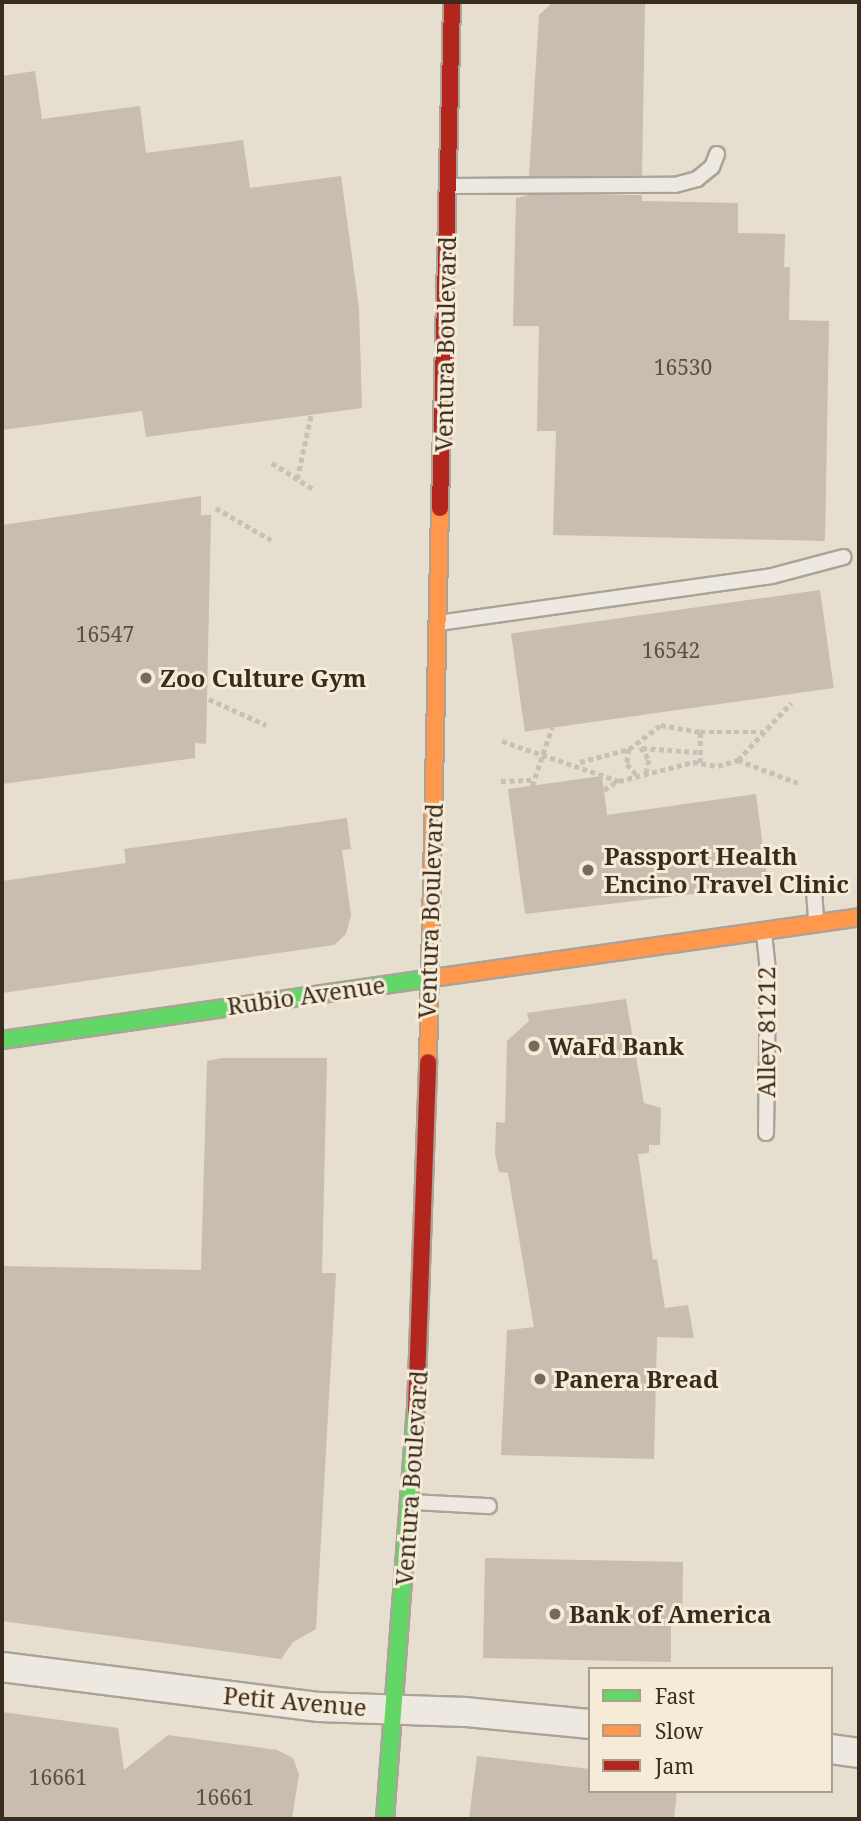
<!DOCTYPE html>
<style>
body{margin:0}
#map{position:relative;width:861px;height:1821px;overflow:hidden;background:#e6decf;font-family:"Noto Serif",serif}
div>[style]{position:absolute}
.building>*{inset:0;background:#c9bcb0;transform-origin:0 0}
.path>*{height:4.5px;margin-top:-2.25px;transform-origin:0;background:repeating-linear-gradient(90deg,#c7c0b7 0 5px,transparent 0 8.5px)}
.roads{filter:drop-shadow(2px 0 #aba397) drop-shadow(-2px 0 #aba397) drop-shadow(0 2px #aba397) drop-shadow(0 -2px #aba397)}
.lane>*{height:14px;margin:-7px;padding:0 7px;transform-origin:7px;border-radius:7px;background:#eee9e0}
.street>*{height:28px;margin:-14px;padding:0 14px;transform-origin:14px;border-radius:14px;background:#eee9e0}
.fast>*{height:16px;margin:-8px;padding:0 8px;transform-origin:8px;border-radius:8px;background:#63d668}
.slow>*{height:16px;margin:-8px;padding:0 8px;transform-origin:8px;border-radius:8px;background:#ff974d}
.jam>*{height:16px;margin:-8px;padding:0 8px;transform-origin:8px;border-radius:8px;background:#b3261e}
.dots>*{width:19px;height:19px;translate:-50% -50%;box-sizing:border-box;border:4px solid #f6ebd6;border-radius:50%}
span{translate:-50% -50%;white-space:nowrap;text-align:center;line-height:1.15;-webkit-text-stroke:6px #f6ebd6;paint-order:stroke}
.number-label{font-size:21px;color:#5e4f43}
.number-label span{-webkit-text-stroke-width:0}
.street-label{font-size:24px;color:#3a2b1f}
.poi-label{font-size:24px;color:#3a2b1f;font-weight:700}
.left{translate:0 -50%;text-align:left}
.frame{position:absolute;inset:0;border:4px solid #3a2b1f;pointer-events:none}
.legend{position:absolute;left:588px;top:1667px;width:245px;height:126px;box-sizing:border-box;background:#f6ebd6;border:2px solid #ab9e8d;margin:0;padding:9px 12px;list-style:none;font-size:21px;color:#3a2b1f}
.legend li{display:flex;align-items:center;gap:14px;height:35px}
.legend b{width:35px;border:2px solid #ab9e8d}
</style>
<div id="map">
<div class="building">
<div style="clip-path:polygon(553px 2px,645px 2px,642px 176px,529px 176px,539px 15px)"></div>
<div style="clip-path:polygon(35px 71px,42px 119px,140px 106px,146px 153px,243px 140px,250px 188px,341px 176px,359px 308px,362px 408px,146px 437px,142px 411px,2px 430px,2px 76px)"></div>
<div style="clip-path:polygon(529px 195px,642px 195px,642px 201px,738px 203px,738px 233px,785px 234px,784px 267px,790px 267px,789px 320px,829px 321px,825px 541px,553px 535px,556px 431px,537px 431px,539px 326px,513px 326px,516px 198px)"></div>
<div style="clip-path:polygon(201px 496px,201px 515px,211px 515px,206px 744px,195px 743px,195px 758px,2px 784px,2px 525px)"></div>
<div style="left:820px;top:590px;width:99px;height:312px;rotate:82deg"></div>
<div style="clip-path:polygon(602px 776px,607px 815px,756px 794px,768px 885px,525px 914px,508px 789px)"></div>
<div style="clip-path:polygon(347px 818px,351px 849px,342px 850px,351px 915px,346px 934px,334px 945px,2px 993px,2px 881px,126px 863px,124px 849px)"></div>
<div style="clip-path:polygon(626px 999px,644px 1103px,661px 1108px,660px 1145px,649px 1145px,649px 1153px,638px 1154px,653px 1260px,657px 1259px,665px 1308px,688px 1305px,694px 1338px,657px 1337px,654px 1459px,501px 1455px,507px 1330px,534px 1327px,508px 1173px,499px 1172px,495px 1154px,496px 1122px,505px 1123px,507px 1041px,529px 1021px,527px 1013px)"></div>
<div style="clip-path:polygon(222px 1058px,327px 1058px,322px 1273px,336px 1273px,316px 1629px,293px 1642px,281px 1659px,2px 1621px,2px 1266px,201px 1270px,207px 1061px)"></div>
<div style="clip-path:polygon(485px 1558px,683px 1562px,682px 1625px,671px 1625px,671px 1662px,483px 1658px)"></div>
<div style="clip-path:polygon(2px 1712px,118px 1728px,124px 1770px,168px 1735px,277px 1750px,293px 1758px,299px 1774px,292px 1819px,2px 1819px)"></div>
<div style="clip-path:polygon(477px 1756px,590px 1769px,590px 1791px,677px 1791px,674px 1819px,469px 1819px)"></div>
</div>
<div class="path">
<div style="left:272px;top:463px;width:49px;rotate:32.4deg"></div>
<div style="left:297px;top:479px;width:66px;rotate:-77.7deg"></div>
<div style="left:216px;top:508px;width:64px;rotate:30.2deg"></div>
<div style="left:209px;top:699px;width:63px;rotate:24.5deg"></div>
<div style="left:502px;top:741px;width:124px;rotate:18.9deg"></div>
<div style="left:619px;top:781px;width:76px;rotate:-14.4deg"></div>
<div style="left:693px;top:762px;width:25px;rotate:9deg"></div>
<div style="left:718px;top:766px;width:21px;rotate:-17deg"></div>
<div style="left:738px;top:760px;width:64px;rotate:21deg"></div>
<div style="left:641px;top:747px;width:15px;rotate:58deg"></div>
<div style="left:649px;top:760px;width:14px;rotate:102deg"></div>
<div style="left:642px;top:748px;width:55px;rotate:4.2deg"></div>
<div style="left:629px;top:749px;width:15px;rotate:98deg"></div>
<div style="left:627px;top:764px;width:16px;rotate:47deg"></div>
<div style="left:738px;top:760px;width:78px;rotate:-47.1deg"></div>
<div style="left:580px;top:762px;width:51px;rotate:-14.9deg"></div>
<div style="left:629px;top:749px;width:40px;rotate:-37deg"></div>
<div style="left:661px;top:725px;width:40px;rotate:10deg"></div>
<div style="left:700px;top:732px;width:64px"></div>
<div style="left:700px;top:763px;width:31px;rotate:-90deg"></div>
<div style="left:501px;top:781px;width:34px;rotate:-2deg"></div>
<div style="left:532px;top:786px;width:62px;rotate:-71.3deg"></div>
<div style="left:604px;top:790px;width:17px;rotate:-33deg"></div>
</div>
<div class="roads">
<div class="lane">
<div style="left:449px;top:186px;width:226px;rotate:-0.3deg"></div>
<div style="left:675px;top:185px;width:23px;rotate:-15deg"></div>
<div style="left:697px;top:179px;width:19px;rotate:-39deg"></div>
<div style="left:712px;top:167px;width:14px;rotate:-69deg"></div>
<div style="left:438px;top:623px;width:337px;rotate:-8deg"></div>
<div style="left:772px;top:576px;width:74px;rotate:-14.8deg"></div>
<div style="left:814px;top:890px;width:30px;rotate:86deg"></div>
<div style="left:764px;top:933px;width:38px;rotate:84deg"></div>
<div style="left:768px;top:971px;width:162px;rotate:90.7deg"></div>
<div style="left:412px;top:1502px;width:77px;rotate:3deg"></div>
</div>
<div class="street">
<div style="left:2px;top:1667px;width:320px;rotate:7.2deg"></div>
<div style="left:319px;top:1707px;width:146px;rotate:2deg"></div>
<div style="left:465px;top:1712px;width:126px;rotate:5.5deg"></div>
<div style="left:831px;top:1749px;width:28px;rotate:8deg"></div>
</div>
<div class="fast">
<div style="left:2px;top:1040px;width:435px;rotate:-8.2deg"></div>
<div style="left:385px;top:1819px;width:409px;rotate:-85.7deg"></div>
</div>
<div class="slow">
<div style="left:433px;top:978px;width:430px;rotate:-8.1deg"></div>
<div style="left:428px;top:1062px;width:554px;rotate:-88.76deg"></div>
</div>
<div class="jam">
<div style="left:440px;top:508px;width:506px;rotate:-88.64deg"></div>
<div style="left:416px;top:1411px;width:349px;rotate:-88deg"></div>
</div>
</div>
<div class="dots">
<div style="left:146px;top:678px;background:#766a5d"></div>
<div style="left:588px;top:870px;background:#766a5d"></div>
<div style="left:534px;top:1046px;background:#766a5d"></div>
<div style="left:540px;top:1379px;background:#766a5d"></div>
<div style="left:555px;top:1614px;background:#766a5d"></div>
</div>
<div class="number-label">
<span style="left:683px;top:367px">16530</span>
<span style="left:105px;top:634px">16547</span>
<span style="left:671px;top:650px">16542</span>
<span style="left:58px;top:1777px">16661</span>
<span style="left:225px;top:1797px">16661</span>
</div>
<div class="street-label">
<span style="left:445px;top:344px;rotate:-89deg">Ventura Boulevard</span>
<span style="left:430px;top:911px;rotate:-88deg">Ventura Boulevard</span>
<span style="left:306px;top:995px;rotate:-8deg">Rubio Avenue</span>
<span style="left:766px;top:1032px;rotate:-90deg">Alley 81212</span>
<span style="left:411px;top:1478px;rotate:-86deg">Ventura Boulevard</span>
<span style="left:295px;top:1701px;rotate:5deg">Petit Avenue</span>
</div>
<div class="poi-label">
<span class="left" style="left:160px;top:678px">Zoo Culture Gym</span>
<span class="left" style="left:604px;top:870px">Passport Health<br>Encino Travel Clinic</span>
<span class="left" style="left:548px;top:1046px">WaFd Bank</span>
<span class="left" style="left:554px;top:1379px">Panera Bread</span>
<span class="left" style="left:569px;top:1614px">Bank of America</span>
</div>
<div class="frame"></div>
<ul class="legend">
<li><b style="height:9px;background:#63d668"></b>Fast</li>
<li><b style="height:9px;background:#ff974d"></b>Slow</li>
<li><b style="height:9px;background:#b3261e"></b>Jam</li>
</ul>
</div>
